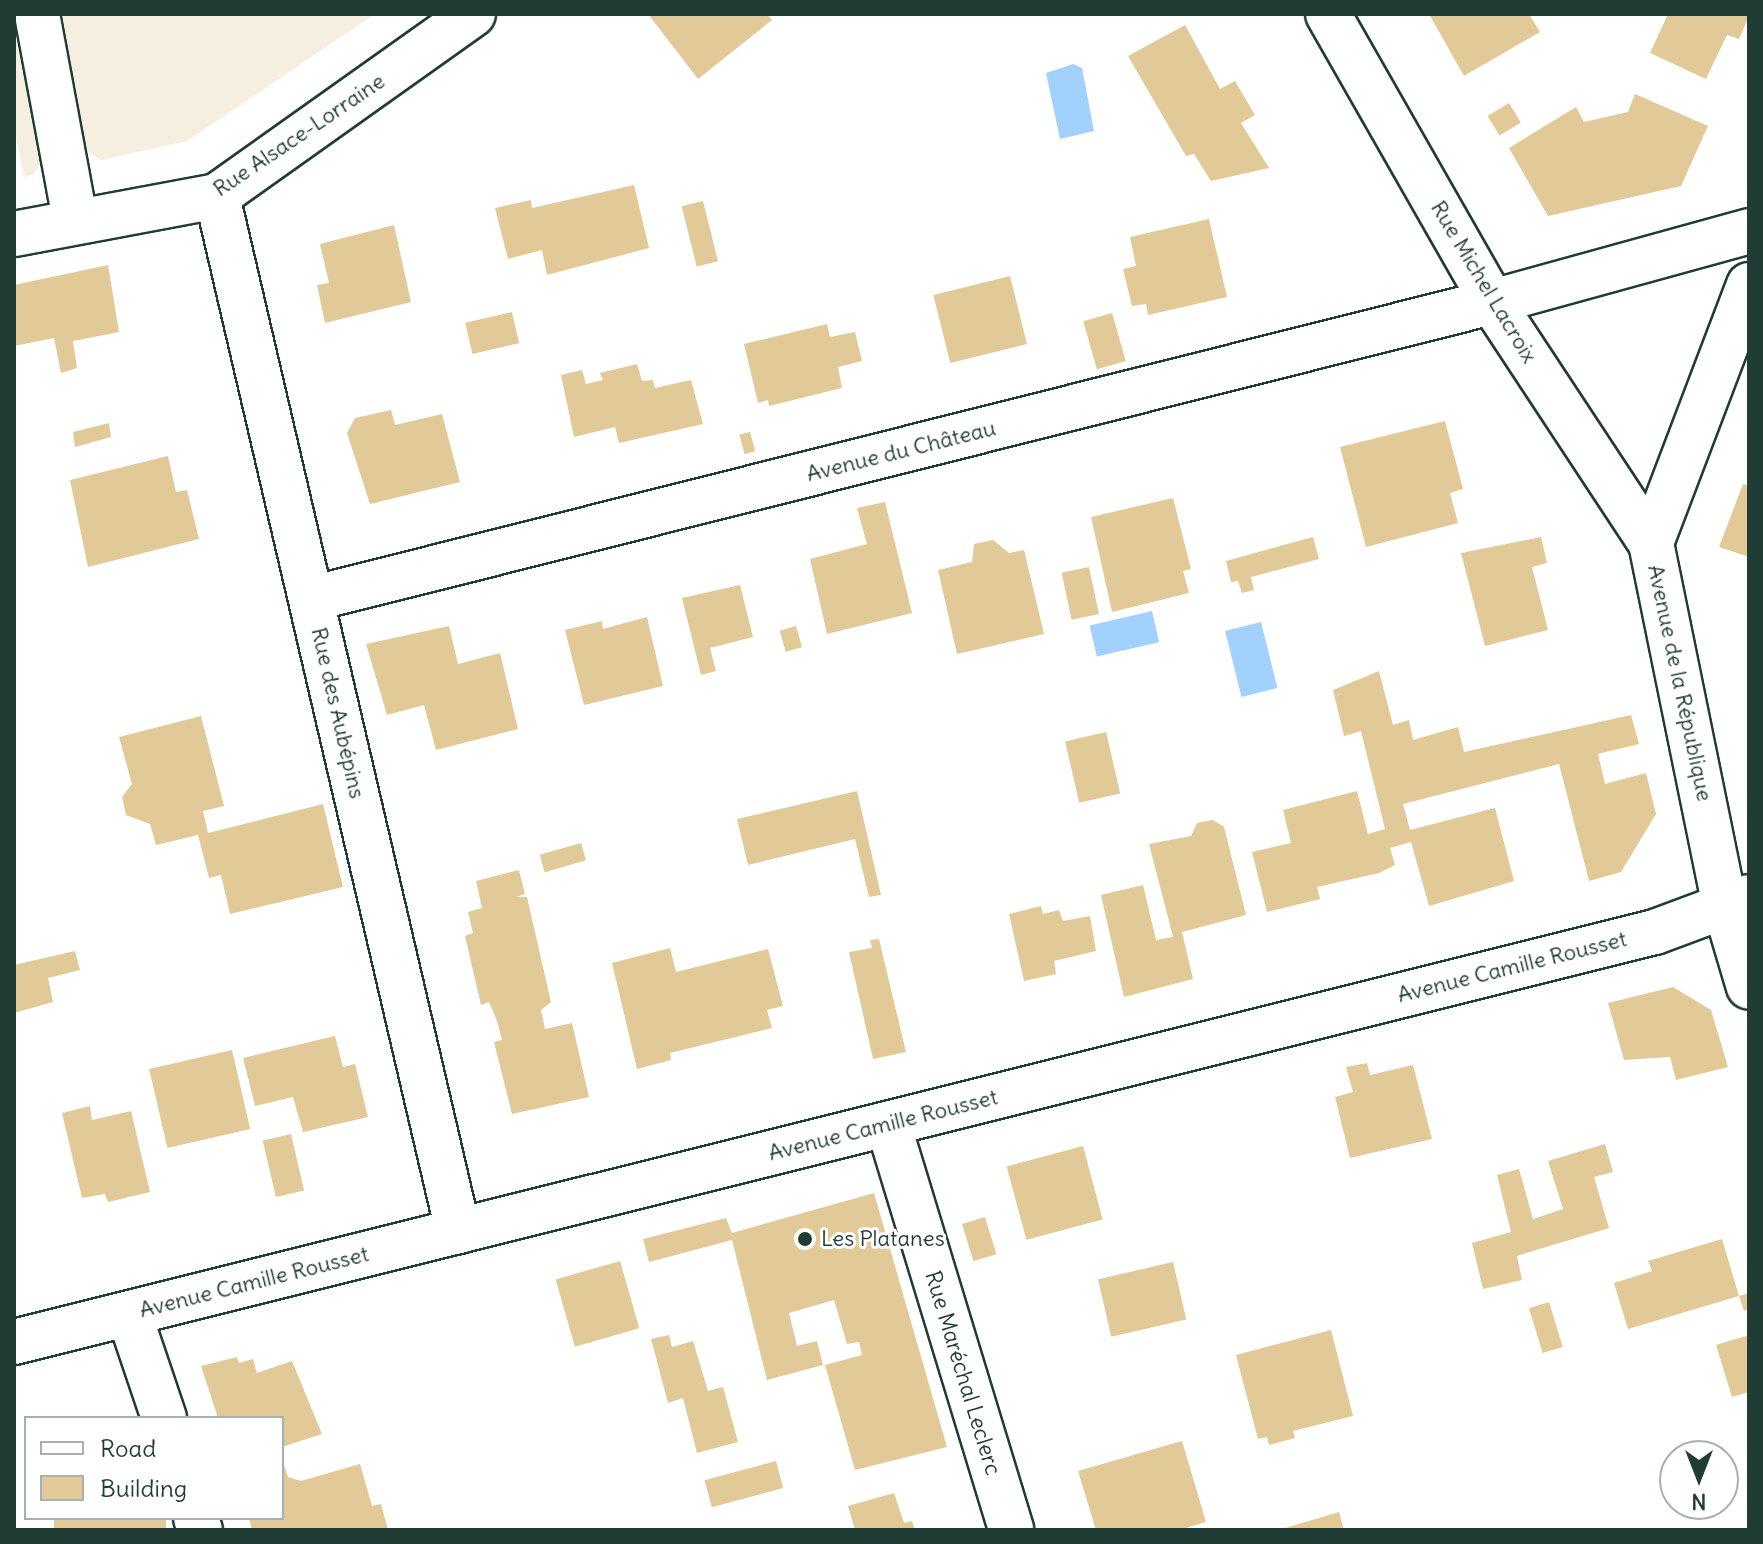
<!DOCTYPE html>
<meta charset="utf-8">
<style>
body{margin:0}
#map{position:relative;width:1763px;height:1544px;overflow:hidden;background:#fff;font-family:Delius,sans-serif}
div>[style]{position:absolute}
.built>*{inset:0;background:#f6efe0}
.water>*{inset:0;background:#a2d1fd;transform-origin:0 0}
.building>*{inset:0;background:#e1c998;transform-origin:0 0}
.roads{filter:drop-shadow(2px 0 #1f3d34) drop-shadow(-2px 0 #1f3d34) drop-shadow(0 2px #1f3d34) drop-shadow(0 -2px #1f3d34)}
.minor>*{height:44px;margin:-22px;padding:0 22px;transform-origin:22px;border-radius:22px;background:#fff}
.dots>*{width:22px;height:22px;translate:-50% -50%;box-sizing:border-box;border:4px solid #fff;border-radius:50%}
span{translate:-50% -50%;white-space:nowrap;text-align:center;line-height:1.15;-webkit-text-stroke:6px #fff;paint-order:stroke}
.street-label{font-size:22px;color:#1f3d34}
.poi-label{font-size:22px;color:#1f3d34}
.left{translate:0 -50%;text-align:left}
.frame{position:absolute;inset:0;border:16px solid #1f3d34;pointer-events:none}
.legend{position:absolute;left:24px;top:1416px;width:260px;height:104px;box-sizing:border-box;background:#fff;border:2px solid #a5b1ae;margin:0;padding:10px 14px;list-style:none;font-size:24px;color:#1f3d34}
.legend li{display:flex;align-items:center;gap:16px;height:40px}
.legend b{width:40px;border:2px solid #a5b1ae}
.north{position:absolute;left:1659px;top:1440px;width:80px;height:80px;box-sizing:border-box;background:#fff;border:2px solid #a5b1ae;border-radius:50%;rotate:180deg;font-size:22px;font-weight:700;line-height:32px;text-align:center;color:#1f3d34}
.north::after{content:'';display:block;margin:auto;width:28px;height:36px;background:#1f3d34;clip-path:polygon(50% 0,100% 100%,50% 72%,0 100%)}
</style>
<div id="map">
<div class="built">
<div style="clip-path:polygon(14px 14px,375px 14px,187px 141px,101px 160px,82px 148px,46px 156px,33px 175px,24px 177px,14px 127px)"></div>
</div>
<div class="water">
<div style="clip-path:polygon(1073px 64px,1082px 68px,1094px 131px,1060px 139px,1046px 73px)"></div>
<div style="left:1152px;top:611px;width:32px;height:64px;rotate:77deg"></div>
<div style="left:1261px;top:622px;width:68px;height:37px;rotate:76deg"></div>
</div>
<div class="building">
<div style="clip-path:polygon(648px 14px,767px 14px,772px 20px,698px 79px)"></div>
<div style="clip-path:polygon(1429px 14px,1529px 14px,1540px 32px,1464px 76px)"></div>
<div style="clip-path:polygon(1668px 14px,1749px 14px,1749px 16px,1739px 39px,1727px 35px,1706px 79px,1650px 53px)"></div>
<div style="clip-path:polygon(1185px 25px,1220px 89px,1235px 81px,1255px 115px,1241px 123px,1269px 168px,1211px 181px,1194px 154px,1186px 156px,1128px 56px)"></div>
<div style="clip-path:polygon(1635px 94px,1708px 126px,1681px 186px,1548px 216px,1509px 148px,1576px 107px,1584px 122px,1628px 112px)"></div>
<div style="left:1509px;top:103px;width:23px;height:25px;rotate:59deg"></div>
<div style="clip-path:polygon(634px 185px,649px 248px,547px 275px,542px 250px,508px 259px,495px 208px,531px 200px,532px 208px)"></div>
<div style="left:703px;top:201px;width:62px;height:22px;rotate:76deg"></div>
<div style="clip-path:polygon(1209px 219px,1227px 297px,1148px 315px,1146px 304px,1132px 306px,1123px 269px,1136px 266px,1130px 237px)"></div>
<div style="clip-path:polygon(394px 225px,411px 302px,325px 323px,317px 285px,329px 283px,320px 244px)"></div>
<div style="clip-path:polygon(108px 265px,119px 332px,73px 341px,77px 368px,61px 373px,54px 338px,14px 346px,14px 285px)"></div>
<div style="left:1010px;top:276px;width:70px;height:79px;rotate:76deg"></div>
<div style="left:512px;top:312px;width:32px;height:48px;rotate:77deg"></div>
<div style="left:1112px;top:313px;width:50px;height:30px;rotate:74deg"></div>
<div style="clip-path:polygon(827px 324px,830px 337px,855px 332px,862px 361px,838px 367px,842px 388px,769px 406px,768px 400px,758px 403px,744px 344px)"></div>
<div style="clip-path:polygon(637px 364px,642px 381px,653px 380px,655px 388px,691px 380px,703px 424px,619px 443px,615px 427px,574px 437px,561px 375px,582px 370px,586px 384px,603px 380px,600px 373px)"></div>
<div style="clip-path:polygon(391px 410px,395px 425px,442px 414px,460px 482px,370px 504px,347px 433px,355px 418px)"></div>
<div style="clip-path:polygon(1445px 421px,1463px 489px,1450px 493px,1458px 523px,1366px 547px,1340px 447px)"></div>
<div style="clip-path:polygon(109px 423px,111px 437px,75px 447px,73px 432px)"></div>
<div style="left:750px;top:432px;width:20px;height:11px;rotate:75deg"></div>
<div style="clip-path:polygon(168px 456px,176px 492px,187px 490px,199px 539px,88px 567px,70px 480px)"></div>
<div style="clip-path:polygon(1743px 484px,1749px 486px,1749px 557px,1719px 547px)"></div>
<div style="clip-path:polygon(1173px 498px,1191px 569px,1183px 571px,1189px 593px,1112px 612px,1091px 517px)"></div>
<div style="clip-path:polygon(885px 502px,912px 613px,827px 634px,810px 559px,867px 544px,857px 508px)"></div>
<div style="clip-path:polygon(1313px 537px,1319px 559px,1251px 577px,1254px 590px,1242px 593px,1238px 581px,1231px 582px,1226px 561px)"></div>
<div style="clip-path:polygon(1541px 537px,1547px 563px,1532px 567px,1548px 630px,1485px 646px,1461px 553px)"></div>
<div style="clip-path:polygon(993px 540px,1009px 553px,1024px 550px,1044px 634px,957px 654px,938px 570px,972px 562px,974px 544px)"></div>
<div style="left:1089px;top:567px;width:48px;height:28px;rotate:78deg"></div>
<div style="clip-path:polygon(740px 585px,753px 637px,710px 648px,716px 671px,701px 675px,682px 598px)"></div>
<div style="clip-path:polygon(647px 617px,663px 686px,584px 705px,565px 630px,602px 621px,603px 629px)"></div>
<div style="clip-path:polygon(449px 626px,458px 664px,500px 653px,518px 729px,436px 750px,424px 705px,387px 715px,366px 644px)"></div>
<div style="left:796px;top:626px;width:22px;height:17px;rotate:74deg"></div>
<div style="clip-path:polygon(1379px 671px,1393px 725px,1409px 720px,1413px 740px,1458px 727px,1464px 752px,1631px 715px,1639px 744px,1598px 754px,1605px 784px,1646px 773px,1656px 814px,1621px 872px,1589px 881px,1559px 764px,1403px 804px,1410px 830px,1495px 808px,1514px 881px,1429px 906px,1411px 842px,1390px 848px,1395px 865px,1379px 873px,1317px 887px,1320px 899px,1267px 912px,1252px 852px,1291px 843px,1283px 810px,1357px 791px,1368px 834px,1385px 829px,1361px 731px,1344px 736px,1333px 690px)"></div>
<div style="clip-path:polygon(201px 716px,224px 806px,203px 811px,208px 833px,323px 804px,343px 887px,230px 914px,221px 875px,209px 878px,198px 835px,156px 845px,150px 824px,126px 815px,122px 797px,132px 784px,119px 737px)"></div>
<div style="left:1106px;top:732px;width:63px;height:42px;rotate:77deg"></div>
<div style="clip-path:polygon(857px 791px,881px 895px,869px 897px,855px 839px,748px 865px,737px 819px)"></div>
<div style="clip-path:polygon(1213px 820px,1224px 827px,1246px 915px,1182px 932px,1193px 979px,1124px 997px,1101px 895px,1143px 885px,1156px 940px,1173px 937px,1149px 844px,1191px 836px,1197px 823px)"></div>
<div style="left:581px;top:843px;width:18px;height:43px;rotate:74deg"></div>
<div style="clip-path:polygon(519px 870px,525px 894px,516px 897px,527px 897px,551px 1002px,541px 1010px,545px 1029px,572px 1023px,589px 1097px,512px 1114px,494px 1042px,502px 1040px,497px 1021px,489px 1002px,481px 1005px,465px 936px,473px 933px,468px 912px,482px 908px,476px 881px)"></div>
<div style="clip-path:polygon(1041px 906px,1043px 914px,1059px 910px,1063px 921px,1090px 916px,1096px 951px,1054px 961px,1056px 974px,1024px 981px,1009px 914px)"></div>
<div style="clip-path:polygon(879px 939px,906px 1052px,873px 1059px,849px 952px,872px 948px,870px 940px)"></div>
<div style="clip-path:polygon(670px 948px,676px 972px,768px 949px,783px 1006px,767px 1010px,772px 1028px,670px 1053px,671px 1060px,637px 1069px,612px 963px)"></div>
<div style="clip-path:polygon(75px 951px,80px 970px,48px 978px,53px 1002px,14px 1013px,14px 965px)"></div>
<div style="clip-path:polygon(1673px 987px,1711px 1010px,1728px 1067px,1676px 1080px,1670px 1057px,1624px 1060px,1608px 1003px)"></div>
<div style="clip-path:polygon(335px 1036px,343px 1067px,355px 1064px,368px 1117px,303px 1132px,293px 1097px,255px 1106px,243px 1058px)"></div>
<div style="left:232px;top:1050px;width:81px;height:85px;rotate:77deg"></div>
<div style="clip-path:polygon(1367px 1063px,1370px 1075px,1413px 1065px,1432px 1139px,1350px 1158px,1335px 1097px,1353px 1092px,1346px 1067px)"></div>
<div style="clip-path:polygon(90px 1106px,92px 1120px,131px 1111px,150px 1192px,108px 1202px,105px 1194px,82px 1198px,62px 1113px)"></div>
<div style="left:291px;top:1134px;width:58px;height:29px;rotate:77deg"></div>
<div style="clip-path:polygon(1605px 1144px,1613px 1172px,1594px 1177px,1609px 1228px,1517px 1256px,1522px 1280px,1483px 1289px,1472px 1243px,1511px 1232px,1497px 1175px,1519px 1169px,1533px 1219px,1563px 1209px,1548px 1161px)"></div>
<div style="left:1083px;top:1146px;width:76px;height:79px;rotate:75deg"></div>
<div style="clip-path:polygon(874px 1193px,947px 1447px,855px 1470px,825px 1365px,862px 1355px,859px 1342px,847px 1344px,834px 1300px,789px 1313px,797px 1346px,817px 1341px,823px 1365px,767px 1380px,732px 1240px,649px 1262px,643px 1239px,726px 1218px,732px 1233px)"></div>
<div style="left:985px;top:1217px;width:39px;height:24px;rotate:73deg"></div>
<div style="clip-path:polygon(1722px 1239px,1739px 1296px,1749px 1293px,1749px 1309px,1744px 1311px,1739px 1296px,1628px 1329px,1614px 1283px,1652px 1271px,1648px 1261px)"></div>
<div style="left:620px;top:1261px;width:70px;height:67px;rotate:74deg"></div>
<div style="left:1173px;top:1262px;width:59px;height:77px;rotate:77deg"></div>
<div style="left:1549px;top:1302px;width:47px;height:21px;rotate:73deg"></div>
<div style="clip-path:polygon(1331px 1330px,1353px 1416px,1293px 1431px,1295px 1438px,1269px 1445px,1267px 1437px,1258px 1439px,1236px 1355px)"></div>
<div style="clip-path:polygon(669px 1335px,672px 1347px,693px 1341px,708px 1391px,723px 1387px,738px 1442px,697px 1453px,683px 1398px,668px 1403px,651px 1339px)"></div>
<div style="clip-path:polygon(1749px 1335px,1749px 1392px,1732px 1397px,1716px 1345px)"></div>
<div style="clip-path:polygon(237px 1357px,239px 1363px,253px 1359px,257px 1373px,292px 1361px,322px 1434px,282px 1447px,282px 1418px,218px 1418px,201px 1366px)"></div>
<div style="clip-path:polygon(1182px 1441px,1206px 1522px,1179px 1530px,1096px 1530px,1078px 1471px)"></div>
<div style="clip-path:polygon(282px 1459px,288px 1477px,301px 1481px,360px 1464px,372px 1506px,381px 1504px,388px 1530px,252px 1530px,249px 1518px,282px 1518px)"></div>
<div style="left:776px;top:1461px;width:28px;height:74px;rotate:75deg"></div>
<div style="clip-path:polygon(894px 1493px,904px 1523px,912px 1521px,915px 1530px,855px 1530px,848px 1506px)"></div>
<div style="clip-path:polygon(1339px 1512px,1344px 1530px,1282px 1530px,1282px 1529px)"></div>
<div style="left:54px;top:1518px;width:112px;height:13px"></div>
</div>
<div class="roads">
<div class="minor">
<div style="left:37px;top:14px;width:209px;rotate:79.5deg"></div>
<div style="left:1328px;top:14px;width:331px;rotate:60.3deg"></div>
<div style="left:1492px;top:302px;width:289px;rotate:56.6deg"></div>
<div style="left:217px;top:196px;width:1063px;rotate:76.89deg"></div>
<div style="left:14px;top:234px;width:207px;rotate:-10.6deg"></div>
<div style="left:217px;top:196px;width:314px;rotate:-35.4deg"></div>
<div style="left:1749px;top:285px;width:276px;rotate:110.8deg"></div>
<div style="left:1651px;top:543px;width:370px;rotate:78.5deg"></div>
<div style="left:1725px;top:906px;width:84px;rotate:73.5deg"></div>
<div style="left:311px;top:599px;width:1218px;rotate:-14.12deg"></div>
<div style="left:1492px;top:302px;width:267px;rotate:-15.4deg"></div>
<div style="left:888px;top:1124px;width:424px;rotate:73.1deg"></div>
<div style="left:129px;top:1314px;width:110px;rotate:71.4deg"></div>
<div style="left:14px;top:1342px;width:1691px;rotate:-14.03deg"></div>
<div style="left:1655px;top:932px;width:100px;rotate:-20.4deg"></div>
<div style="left:196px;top:1518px;width:13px;rotate:72deg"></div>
</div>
</div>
<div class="dots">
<div style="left:805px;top:1239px;background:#1f3d34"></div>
</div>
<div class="street-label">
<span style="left:299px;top:135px;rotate:-34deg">Rue Alsace-Lorraine</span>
<span style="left:1484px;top:282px;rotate:59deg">Rue Michel Lacroix</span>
<span style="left:901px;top:451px;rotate:-14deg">Avenue du Château</span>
<span style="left:1680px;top:683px;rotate:78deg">Avenue de la République</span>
<span style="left:338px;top:713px;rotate:77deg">Rue des Aubépins</span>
<span style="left:1512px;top:967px;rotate:-14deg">Avenue Camille Rousset</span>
<span style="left:883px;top:1125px;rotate:-14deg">Avenue Camille Rousset</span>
<span style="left:254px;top:1282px;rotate:-14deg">Avenue Camille Rousset</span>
<span style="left:963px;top:1373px;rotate:73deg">Rue Maréchal Leclerc</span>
</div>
<div class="poi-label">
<span class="left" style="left:821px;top:1239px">Les Platanes</span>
</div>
<div class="frame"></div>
<ul class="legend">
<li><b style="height:10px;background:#fff"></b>Road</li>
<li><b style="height:22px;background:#e1c998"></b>Building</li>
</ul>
<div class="north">N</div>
</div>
